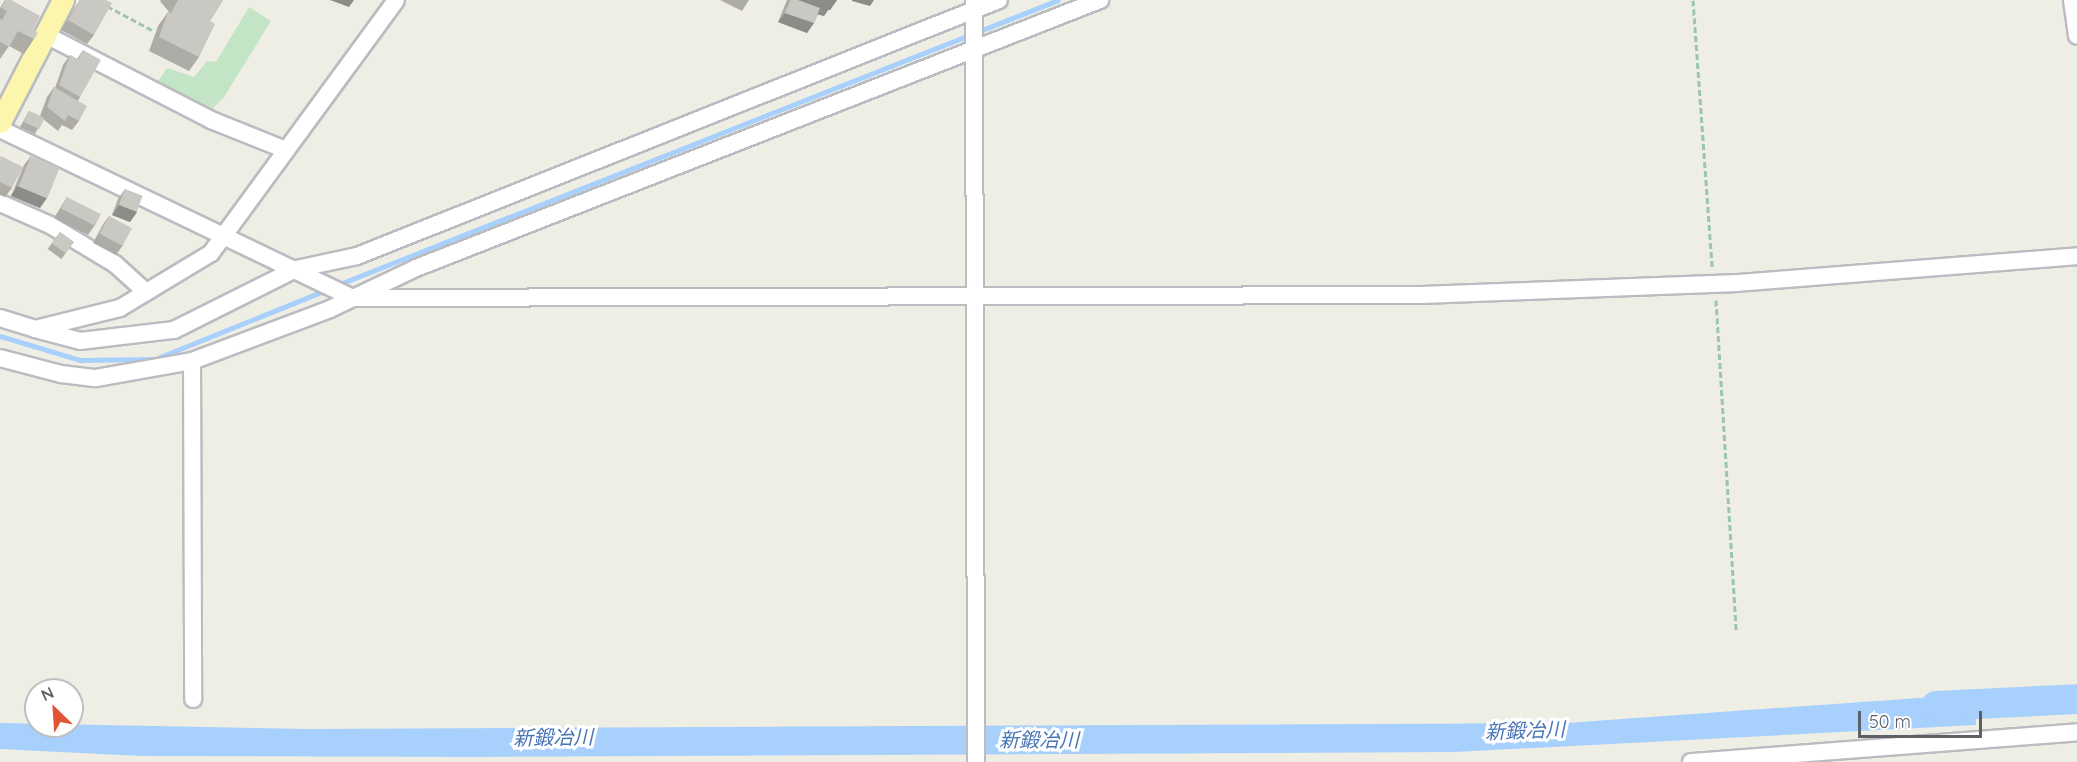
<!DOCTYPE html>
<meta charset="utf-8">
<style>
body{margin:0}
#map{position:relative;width:2077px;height:762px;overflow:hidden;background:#efeee5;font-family:Quicksand,"Noto Sans JP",sans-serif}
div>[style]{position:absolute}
.green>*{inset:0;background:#c3e5c6}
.water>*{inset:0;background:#a8d0fc}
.stream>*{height:5px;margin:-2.5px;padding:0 2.5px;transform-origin:2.5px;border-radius:2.5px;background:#a8d0fc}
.river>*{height:30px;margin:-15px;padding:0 15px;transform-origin:15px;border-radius:15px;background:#a8d0fc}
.path>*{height:3px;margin-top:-1.5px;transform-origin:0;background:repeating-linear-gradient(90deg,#9cc6ac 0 6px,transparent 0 9px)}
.roads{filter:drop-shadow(2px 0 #babcc1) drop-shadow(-2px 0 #babcc1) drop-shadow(0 2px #babcc1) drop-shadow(0 -2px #babcc1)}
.minor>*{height:16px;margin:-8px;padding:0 8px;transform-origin:8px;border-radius:8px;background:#fff}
.major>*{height:21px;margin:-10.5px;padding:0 10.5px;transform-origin:10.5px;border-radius:10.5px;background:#fcf6ad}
.wall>*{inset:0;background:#aeaca7;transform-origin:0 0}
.shaded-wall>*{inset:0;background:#8d8c88}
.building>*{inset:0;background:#cac8c2;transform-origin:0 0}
span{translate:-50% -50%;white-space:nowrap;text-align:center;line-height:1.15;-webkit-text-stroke:6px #fff;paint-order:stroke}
.water-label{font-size:20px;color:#4874b6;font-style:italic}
.north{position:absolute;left:24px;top:678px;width:60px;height:60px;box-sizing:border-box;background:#fff;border:2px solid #bebfc1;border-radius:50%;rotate:335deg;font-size:16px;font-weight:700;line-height:24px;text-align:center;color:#5d6065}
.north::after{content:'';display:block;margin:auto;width:21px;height:27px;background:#e35437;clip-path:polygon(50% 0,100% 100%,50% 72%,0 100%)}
.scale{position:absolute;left:1858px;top:711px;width:124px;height:27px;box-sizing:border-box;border:3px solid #5d6065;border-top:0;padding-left:8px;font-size:18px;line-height:21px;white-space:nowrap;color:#5d6065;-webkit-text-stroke:4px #fff;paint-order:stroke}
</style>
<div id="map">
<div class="green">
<div style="clip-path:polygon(249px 7px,271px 21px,224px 97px,212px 109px,156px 84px,167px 68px,194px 77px,207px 61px,216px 62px)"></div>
</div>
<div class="water">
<div style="clip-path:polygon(1975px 694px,1976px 725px,1455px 752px,476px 757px,141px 756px,0 749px,0 723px,308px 729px,1566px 723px)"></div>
</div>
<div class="stream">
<div style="left:337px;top:285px;width:775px;rotate:-21.57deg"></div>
<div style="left:0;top:336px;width:84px;rotate:16.7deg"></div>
<div style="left:80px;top:360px;width:75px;rotate:-0.8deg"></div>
<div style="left:155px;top:359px;width:184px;rotate:-22deg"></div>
</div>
<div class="river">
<div style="left:1936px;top:706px;width:141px;rotate:-2.8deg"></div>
</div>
<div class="path">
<div style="left:1693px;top:0;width:268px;rotate:85.9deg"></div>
<div style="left:107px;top:6px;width:51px;rotate:28.1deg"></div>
<div style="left:1716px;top:300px;width:332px;rotate:86.5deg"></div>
</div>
<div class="roads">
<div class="minor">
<div style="left:2072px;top:0;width:36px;rotate:82deg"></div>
<div style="left:974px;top:1px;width:761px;rotate:89.85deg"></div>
<div style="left:44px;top:34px;width:188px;rotate:27.2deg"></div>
<div style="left:211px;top:120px;width:81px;rotate:21.8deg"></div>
<div style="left:0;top:129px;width:390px;rotate:25.6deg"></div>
<div style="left:352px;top:298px;width:1071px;rotate:-0.16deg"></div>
<div style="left:1423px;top:295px;width:314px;rotate:-2.2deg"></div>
<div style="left:1737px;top:283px;width:341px;rotate:-4.5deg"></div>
<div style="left:0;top:203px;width:55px;rotate:23.7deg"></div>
<div style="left:50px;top:225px;width:76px;rotate:31deg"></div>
<div style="left:115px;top:264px;width:42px;rotate:42.1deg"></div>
<div style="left:0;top:318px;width:37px;rotate:17deg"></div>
<div style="left:35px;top:329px;width:88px;rotate:-13.9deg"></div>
<div style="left:120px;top:308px;width:106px;rotate:-31.1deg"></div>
<div style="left:211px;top:253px;width:313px;rotate:-53.8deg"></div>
<div style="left:35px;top:329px;width:47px;rotate:14.9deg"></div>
<div style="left:80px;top:341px;width:95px;rotate:-6.7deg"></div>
<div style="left:174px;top:330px;width:136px;rotate:-26.6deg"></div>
<div style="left:296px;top:269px;width:62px;rotate:-12deg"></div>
<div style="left:357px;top:256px;width:691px;rotate:-21.74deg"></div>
<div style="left:0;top:358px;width:63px;rotate:14.7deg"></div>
<div style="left:61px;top:374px;width:35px;rotate:7deg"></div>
<div style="left:96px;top:378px;width:97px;rotate:-10deg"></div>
<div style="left:192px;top:361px;width:147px;rotate:-20.6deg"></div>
<div style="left:330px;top:309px;width:95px;rotate:-25.5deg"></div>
<div style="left:416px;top:268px;width:735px;rotate:-21.4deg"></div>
<div style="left:192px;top:361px;width:338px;rotate:89.8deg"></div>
<div style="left:1691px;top:762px;width:387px;rotate:-4.4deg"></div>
</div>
<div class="major">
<div style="left:0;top:122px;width:137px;rotate:-62.7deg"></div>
</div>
</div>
<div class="wall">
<div style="clip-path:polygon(5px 0,33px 30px,34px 39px,24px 54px,9px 46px,0 59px,0 8px)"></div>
<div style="clip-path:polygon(80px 0,106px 0,94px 35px,87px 44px,61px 30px)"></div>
<div style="clip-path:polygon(161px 0,223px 0,210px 21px,199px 57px,189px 71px,149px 51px,158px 26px,168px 12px,169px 12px,160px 1px)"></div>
<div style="clip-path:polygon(720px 0,749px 0,742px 11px)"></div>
<div style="clip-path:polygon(787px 0,837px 0,830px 10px,828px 10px,824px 16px,818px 14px,814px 23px,807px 33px,778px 22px)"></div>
<div style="clip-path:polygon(83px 50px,80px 97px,78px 101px,79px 121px,72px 130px,62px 125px,58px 131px,43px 119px,35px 134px,20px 127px,29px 111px,40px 116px,47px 97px,54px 87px,55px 88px,63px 65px,70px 55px,77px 59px)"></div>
<div style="clip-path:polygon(31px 156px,40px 208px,11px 196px,24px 165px)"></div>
<div style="clip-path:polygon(0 158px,12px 188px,5px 197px,0 195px)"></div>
<div style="clip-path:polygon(125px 189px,137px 212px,130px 222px,112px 215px,118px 199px)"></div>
<div style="clip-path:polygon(67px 197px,95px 225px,88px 235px,54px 218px)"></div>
<div style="clip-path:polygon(109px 216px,123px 245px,116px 255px,93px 243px,102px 226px)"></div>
<div style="left:60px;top:232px;width:17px;height:21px;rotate:36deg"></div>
</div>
<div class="shaded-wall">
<div style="clip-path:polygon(330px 0,354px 0,349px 7px)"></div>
<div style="clip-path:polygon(790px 0,837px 0,830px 10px,828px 10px,824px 16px,787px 7px)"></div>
<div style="clip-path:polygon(852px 0,874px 0,870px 6px,852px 1px)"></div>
<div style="clip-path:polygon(785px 13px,814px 23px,807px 33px,778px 22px)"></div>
<div style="clip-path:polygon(17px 186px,47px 198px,40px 208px,11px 196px)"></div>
<div style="clip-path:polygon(119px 205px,137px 212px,130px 222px,112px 215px)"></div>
</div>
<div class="building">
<div style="clip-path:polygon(6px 0,11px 0,40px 16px,33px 30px,38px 33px,34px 39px,18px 31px,9px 47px,0 42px,0 19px,2px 20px,7px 11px,1px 8px)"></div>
<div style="clip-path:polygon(81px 0,106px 0,112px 3px,94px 35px,68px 20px)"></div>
<div style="clip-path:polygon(178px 0,223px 0,210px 21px,215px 24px,199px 57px,159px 37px,168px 12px,171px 13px)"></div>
<div style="clip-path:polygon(790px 0,798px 0,820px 8px,814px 23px,785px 13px)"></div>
<div style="clip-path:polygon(83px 50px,101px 60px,80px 97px,59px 85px,70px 55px,78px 60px)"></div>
<div style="clip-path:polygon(54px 87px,87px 106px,79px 121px,68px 115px,65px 121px,47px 107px)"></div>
<div style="left:29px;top:111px;width:17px;height:12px;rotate:25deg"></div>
<div style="clip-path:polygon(1px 156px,23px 167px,12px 188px,0 182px,0 158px)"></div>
<div style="left:31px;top:156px;width:31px;height:33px;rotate:22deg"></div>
<div style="left:125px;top:189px;width:19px;height:17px;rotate:21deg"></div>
<div style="left:67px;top:197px;width:38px;height:13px;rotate:27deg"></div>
<div style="left:109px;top:216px;width:26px;height:20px;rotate:28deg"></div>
<div style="left:60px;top:232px;width:17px;height:14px;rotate:36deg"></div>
</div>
<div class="water-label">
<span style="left:1525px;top:730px;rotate:-2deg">新鍛冶川</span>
<span style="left:553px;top:737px;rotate:-1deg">新鍛冶川</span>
<span style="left:1039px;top:739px">新鍛冶川</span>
</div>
<div class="north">N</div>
<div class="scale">50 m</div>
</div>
